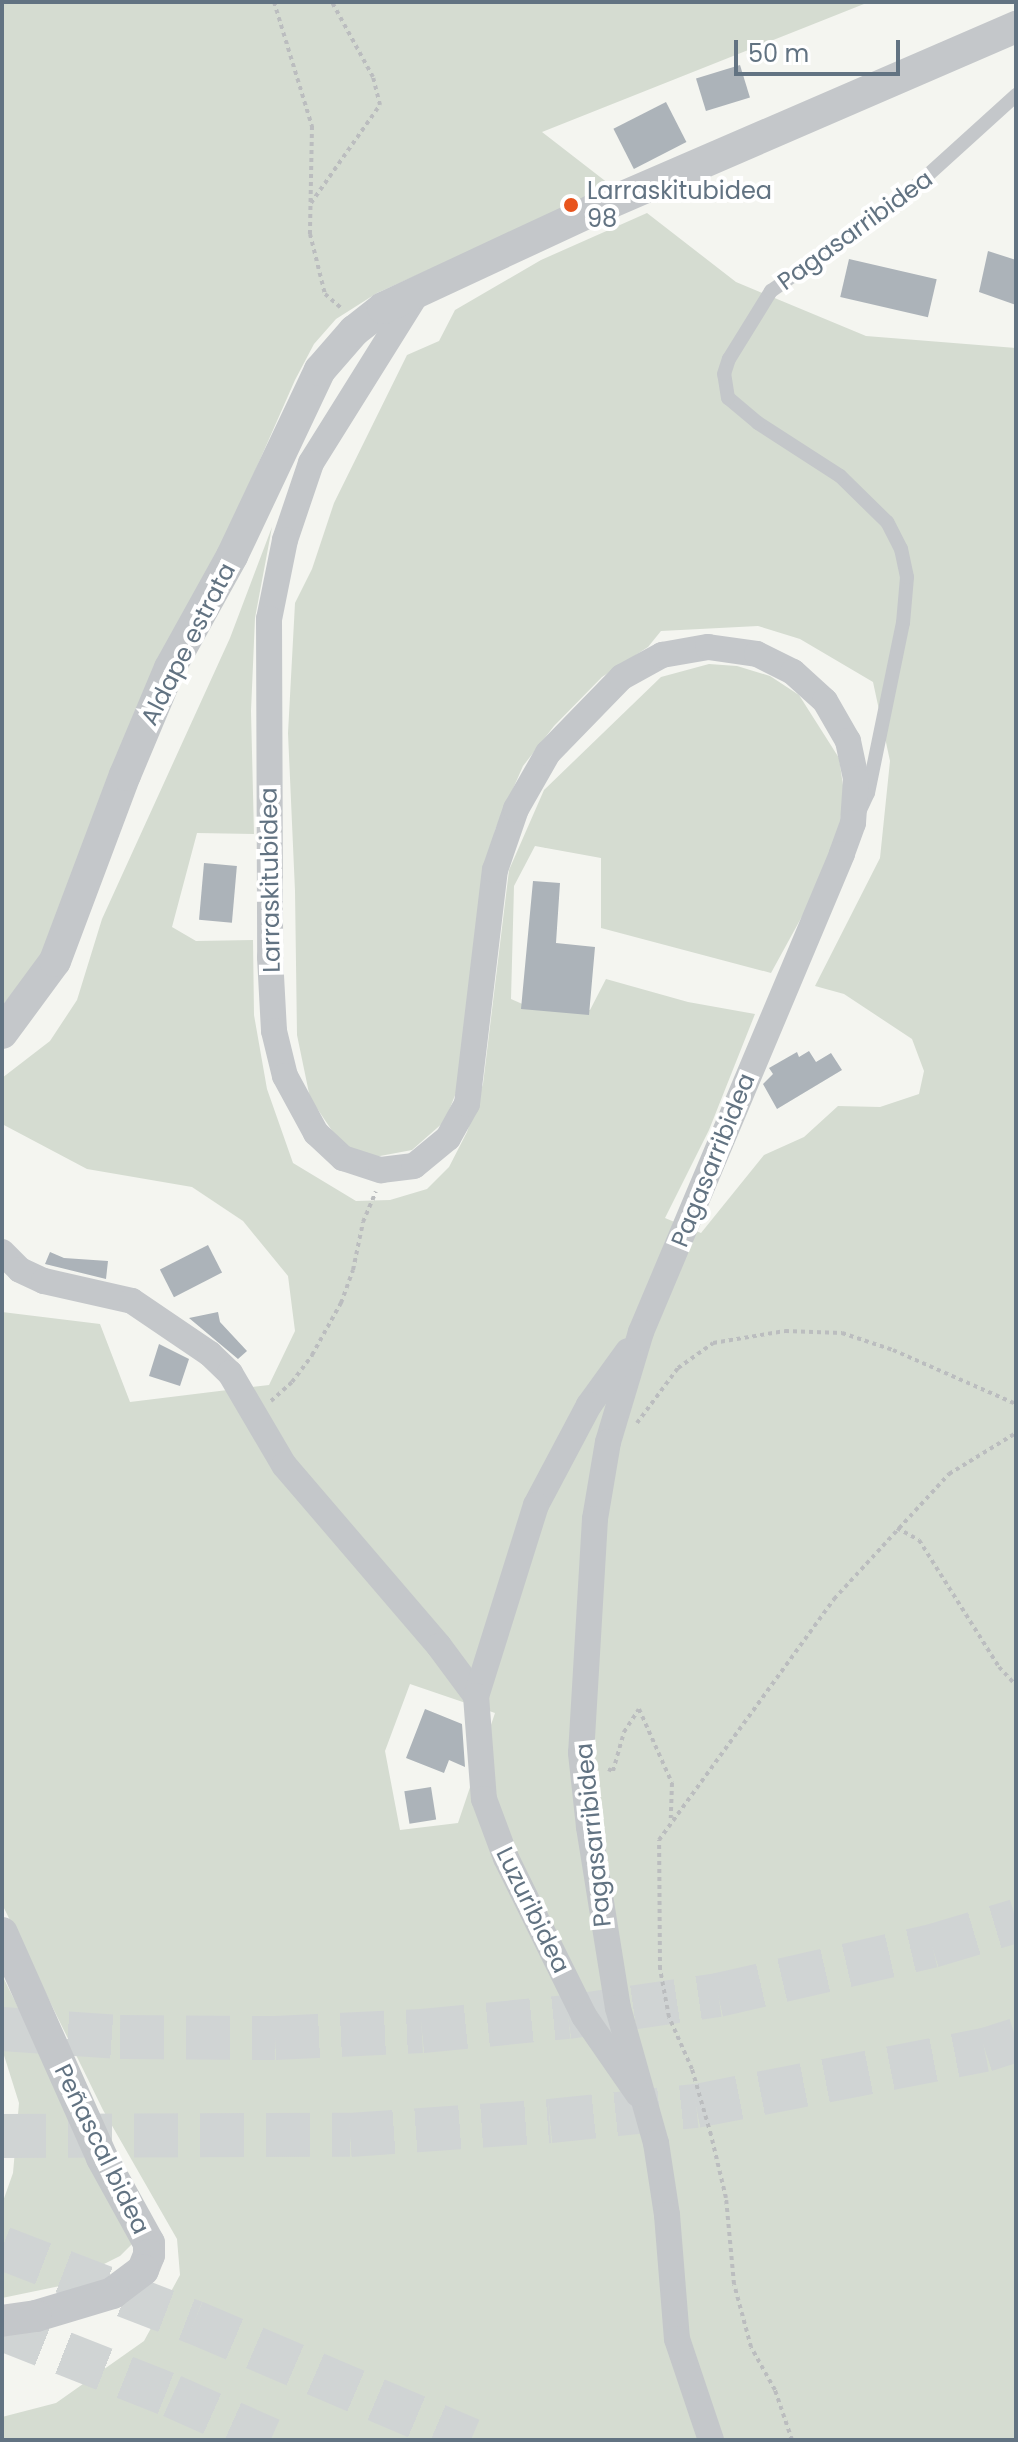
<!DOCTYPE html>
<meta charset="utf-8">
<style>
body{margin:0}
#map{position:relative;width:1018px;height:2442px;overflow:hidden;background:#f4f5f0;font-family:Poppins,sans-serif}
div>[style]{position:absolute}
.green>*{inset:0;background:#d5dcd1}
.building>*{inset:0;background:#acb3b9;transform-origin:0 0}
.motorway-tunnel>*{height:44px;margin-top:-22px;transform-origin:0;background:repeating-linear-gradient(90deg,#d0d4d4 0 44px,transparent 0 66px)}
.path>*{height:4px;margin-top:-2px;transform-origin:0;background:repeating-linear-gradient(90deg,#bbbdbf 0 4px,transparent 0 8px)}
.service>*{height:14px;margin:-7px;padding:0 7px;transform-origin:7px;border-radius:7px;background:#c4c7ca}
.minor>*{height:26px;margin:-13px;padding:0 13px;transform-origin:13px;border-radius:13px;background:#c4c7ca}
.tertiary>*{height:32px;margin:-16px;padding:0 16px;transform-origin:16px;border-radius:16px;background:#c4c7ca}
.dots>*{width:22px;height:22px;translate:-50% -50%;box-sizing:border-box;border:4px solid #fff;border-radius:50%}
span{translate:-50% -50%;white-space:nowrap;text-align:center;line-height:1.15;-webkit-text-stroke:8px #fff;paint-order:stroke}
.poi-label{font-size:24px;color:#627382}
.left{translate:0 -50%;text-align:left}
.street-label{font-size:24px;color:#627382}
.frame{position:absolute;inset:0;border:4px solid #627382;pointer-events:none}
.scale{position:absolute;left:734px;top:40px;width:166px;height:36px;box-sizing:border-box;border:4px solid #627382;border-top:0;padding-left:10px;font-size:24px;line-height:28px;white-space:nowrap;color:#627382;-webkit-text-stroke:6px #fff;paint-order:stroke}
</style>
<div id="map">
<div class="green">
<div style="clip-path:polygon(2px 2px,869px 2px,542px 132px,613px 187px,377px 293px,336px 319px,314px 344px,295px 380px,41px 958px,2px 1006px)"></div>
<div style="clip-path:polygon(evenodd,647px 213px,736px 282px,866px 336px,1016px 348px,1016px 2440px,2px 2440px,2px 2417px,56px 2403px,144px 2341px,180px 2275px,177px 2239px,103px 2110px,2px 1904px,2px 1312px,100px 1324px,130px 1402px,269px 1385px,295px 1331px,288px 1276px,243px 1221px,192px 1187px,87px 1169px,2px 1124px,2px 1078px,50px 1041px,77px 1000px,102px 919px,230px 638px,272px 527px,255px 618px,251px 711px,254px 834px,197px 833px,172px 927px,196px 941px,253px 940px,254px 1015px,267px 1089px,293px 1163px,356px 1201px,390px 1200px,427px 1189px,449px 1167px,467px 1132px,483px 1084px,509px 870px,544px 790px,661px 677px,709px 664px,737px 666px,770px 676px,799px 695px,839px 758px,844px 792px,838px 837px,823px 878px,771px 973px,601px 928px,601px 858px,535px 846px,514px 886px,511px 999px,536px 1010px,590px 1010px,606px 979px,688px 1002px,755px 1014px,709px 1130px,665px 1218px,701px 1233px,764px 1155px,804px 1137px,838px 1106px,880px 1107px,919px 1094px,924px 1071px,912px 1039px,844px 994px,815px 986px,880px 858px,890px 761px,873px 682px,800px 639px,758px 626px,661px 631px,648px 647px,602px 677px,554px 726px,523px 766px,495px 830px,464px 1072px,445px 1121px,412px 1150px,364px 1159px,335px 1135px,310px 1098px,297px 1035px,295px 891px,288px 733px,295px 603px,312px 569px,334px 503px,407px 355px,439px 341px,455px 310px,541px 260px,647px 213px,410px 1684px,495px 1713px,458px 1823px,400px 1830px,385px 1751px,410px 1684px)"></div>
<div style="clip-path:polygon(2px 1975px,135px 2241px,120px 2256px,60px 2286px,2px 2298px,2px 2204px,13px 2173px,19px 2103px,2px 2049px)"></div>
</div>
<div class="building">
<div style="left:740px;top:65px;width:34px;height:46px;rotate:73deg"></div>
<div style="left:666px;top:102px;width:45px;height:59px;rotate:63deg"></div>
<div style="clip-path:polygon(988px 251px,1016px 260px,1016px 305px,979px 292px)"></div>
<div style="left:849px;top:259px;width:90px;height:39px;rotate:13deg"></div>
<div style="left:204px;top:863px;width:33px;height:57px;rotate:5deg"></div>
<div style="clip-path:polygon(533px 881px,560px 883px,556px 943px,595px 947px,589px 1015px,521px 1009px)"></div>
<div style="clip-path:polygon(809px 1051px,816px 1062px,831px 1053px,842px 1070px,777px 1109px,763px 1084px,773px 1074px,769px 1068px,797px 1052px,799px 1057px)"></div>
<div style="left:208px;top:1245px;width:31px;height:54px;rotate:63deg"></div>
<div style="clip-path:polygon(50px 1252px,64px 1258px,108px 1261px,106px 1279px,45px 1264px)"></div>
<div style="clip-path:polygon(218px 1312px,220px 1322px,247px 1351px,238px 1359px,189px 1318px)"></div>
<div style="clip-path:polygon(159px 1344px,189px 1359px,180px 1386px,149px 1376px)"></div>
<div style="clip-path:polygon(425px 1709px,462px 1724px,465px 1767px,449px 1760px,444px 1773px,406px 1758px)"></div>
<div style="left:431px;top:1787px;width:33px;height:27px;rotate:81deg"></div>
</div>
<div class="motorway-tunnel">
<div style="left:2px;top:2029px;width:118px;rotate:3.9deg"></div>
<div style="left:120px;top:2037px;width:155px;rotate:0.4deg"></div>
<div style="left:275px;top:2038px;width:147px;rotate:-2.7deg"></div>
<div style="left:422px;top:2031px;width:147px;rotate:-5.5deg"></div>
<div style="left:568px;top:2017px;width:152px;rotate:-8.3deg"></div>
<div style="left:718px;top:1995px;width:220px;rotate:-12.9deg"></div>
<div style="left:932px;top:1946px;width:88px;rotate:-16.6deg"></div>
<div style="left:2px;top:2136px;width:348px;rotate:-0.2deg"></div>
<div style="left:350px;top:2135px;width:200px;rotate:-4deg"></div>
<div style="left:550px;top:2121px;width:147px;rotate:-5.9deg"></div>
<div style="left:696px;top:2106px;width:294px;rotate:-11deg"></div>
<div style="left:985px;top:2050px;width:33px;rotate:-18deg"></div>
<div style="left:2px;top:2248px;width:206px;rotate:21.1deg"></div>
<div style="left:194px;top:2322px;width:301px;rotate:23.1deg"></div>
<div style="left:2px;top:2329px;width:183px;rotate:21.5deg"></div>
<div style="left:172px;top:2396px;width:108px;rotate:24deg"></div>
</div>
<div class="path">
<div style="left:274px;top:2px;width:130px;rotate:73deg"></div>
<div style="left:312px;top:126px;width:108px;rotate:91.1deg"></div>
<div style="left:310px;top:234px;width:62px;rotate:76deg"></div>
<div style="left:325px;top:294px;width:21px;rotate:41deg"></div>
<div style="left:311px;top:203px;width:120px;rotate:-54.9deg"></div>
<div style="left:380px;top:105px;width:29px;rotate:-104deg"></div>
<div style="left:373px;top:77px;width:85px;rotate:-118.7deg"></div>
<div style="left:271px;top:1401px;width:28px;rotate:-42deg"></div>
<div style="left:292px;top:1382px;width:34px;rotate:-53deg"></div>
<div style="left:312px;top:1355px;width:60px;rotate:-60.9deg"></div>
<div style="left:341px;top:1303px;width:35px;rotate:-70deg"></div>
<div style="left:353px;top:1270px;width:49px;rotate:-78.2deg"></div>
<div style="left:363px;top:1222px;width:33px;rotate:-67deg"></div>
<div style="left:637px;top:1423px;width:69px;rotate:-53.3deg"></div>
<div style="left:678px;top:1368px;width:43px;rotate:-35.5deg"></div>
<div style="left:713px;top:1343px;width:73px;rotate:-9.5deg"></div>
<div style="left:785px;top:1331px;width:57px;rotate:2deg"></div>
<div style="left:842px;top:1333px;width:54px;rotate:18.4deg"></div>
<div style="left:893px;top:1350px;width:134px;rotate:23.7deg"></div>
<div style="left:897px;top:1528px;width:25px;rotate:29deg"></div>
<div style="left:919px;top:1540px;width:150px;rotate:57.8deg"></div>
<div style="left:999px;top:1667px;width:25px;rotate:47deg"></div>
<div style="left:608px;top:1769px;width:5px;rotate:22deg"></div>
<div style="left:613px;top:1771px;width:41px;rotate:-74.2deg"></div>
<div style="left:624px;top:1732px;width:27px;rotate:-57deg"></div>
<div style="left:639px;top:1709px;width:81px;rotate:66deg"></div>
<div style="left:672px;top:1783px;width:35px;rotate:92deg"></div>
<div style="left:792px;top:2440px;width:53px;rotate:-108.8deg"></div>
<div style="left:775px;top:2390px;width:49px;rotate:-119.2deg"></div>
<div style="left:751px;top:2347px;width:65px;rotate:-105.1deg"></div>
<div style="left:734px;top:2284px;width:86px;rotate:-95.3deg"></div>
<div style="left:726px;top:2198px;width:65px;rotate:-103.4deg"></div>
<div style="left:711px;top:2135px;width:69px;rotate:-106.1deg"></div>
<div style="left:692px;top:2069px;width:57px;rotate:-113.9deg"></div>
<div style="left:669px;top:2017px;width:49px;rotate:-100.6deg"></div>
<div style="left:660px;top:1969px;width:129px;rotate:-90.4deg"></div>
<div style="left:659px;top:1840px;width:298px;rotate:-54deg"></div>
<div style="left:834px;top:1599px;width:170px;rotate:-47.4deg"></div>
<div style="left:949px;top:1474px;width:79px;rotate:-31.5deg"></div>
</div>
<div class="service">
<div style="left:860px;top:810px;width:19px;rotate:-65deg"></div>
<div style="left:868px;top:793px;width:174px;rotate:-78.4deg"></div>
<div style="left:903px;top:623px;width:46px;rotate:-85deg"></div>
<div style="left:907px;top:577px;width:29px;rotate:-102deg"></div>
<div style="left:901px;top:549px;width:30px;rotate:-117deg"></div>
<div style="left:887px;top:522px;width:66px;rotate:-135.6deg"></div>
<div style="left:840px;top:476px;width:98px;rotate:-147.1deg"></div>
<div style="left:758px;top:423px;width:39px;rotate:-140deg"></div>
<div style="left:728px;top:398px;width:24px;rotate:-99deg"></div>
<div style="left:724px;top:374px;width:16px;rotate:-72deg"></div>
<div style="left:729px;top:359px;width:80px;rotate:-58.3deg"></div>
<div style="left:771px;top:291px;width:154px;rotate:-34.9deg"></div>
<div style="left:897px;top:203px;width:161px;rotate:-42.2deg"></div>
</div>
<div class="minor">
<div style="left:419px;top:290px;width:204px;rotate:122deg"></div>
<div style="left:311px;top:463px;width:81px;rotate:108.7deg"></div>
<div style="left:285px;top:540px;width:81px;rotate:101.4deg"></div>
<div style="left:269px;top:619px;width:338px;rotate:89.8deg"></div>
<div style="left:270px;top:957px;width:74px;rotate:86.9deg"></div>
<div style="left:274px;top:1031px;width:46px;rotate:76.3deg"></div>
<div style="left:285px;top:1076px;width:65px;rotate:61.5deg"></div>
<div style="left:316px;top:1133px;width:37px;rotate:43deg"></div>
<div style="left:343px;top:1158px;width:40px;rotate:18deg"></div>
<div style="left:381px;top:1170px;width:33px;rotate:-7deg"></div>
<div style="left:414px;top:1166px;width:44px;rotate:-39.5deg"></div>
<div style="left:448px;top:1138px;width:39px;rotate:-61deg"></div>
<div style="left:467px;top:1104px;width:236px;rotate:-83.2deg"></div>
<div style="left:495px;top:870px;width:65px;rotate:-71deg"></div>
<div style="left:516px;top:809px;width:64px;rotate:-60.3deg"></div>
<div style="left:548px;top:753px;width:106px;rotate:-45.8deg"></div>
<div style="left:622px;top:677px;width:46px;rotate:-28.8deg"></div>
<div style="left:662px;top:655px;width:47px;rotate:-9.9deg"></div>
<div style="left:708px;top:647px;width:49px;rotate:8.1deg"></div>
<div style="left:757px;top:654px;width:40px;rotate:26.6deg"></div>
<div style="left:793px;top:672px;width:43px;rotate:42.2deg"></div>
<div style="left:825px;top:701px;width:46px;rotate:60.1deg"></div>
<div style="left:848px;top:741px;width:39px;rotate:78deg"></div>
<div style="left:856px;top:779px;width:44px;rotate:93.9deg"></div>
<div style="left:853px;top:823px;width:33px;rotate:110deg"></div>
<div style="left:842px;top:854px;width:519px;rotate:112.81deg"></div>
<div style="left:641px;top:1332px;width:115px;rotate:106.7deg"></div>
<div style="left:608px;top:1442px;width:78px;rotate:99.6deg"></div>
<div style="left:595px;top:1519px;width:234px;rotate:93.4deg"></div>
<div style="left:581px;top:1753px;width:74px;rotate:83.8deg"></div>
<div style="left:589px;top:1827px;width:183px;rotate:80.9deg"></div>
<div style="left:618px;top:2008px;width:140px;rotate:74.3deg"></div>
<div style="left:656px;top:2143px;width:73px;rotate:81.3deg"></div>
<div style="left:667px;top:2215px;width:124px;rotate:85.4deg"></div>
<div style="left:677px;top:2339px;width:107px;rotate:71.4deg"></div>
<div style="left:2px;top:1252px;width:25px;rotate:45deg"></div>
<div style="left:20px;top:1270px;width:26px;rotate:25deg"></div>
<div style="left:44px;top:1281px;width:90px;rotate:12.8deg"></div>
<div style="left:132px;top:1301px;width:94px;rotate:34.2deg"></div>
<div style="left:210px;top:1354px;width:28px;rotate:44deg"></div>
<div style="left:230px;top:1373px;width:107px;rotate:59.6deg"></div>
<div style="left:284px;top:1465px;width:238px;rotate:49.4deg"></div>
<div style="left:439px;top:1646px;width:62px;rotate:53.5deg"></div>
<div style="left:628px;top:1351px;width:67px;rotate:125.8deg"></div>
<div style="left:589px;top:1405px;width:113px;rotate:117.9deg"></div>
<div style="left:536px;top:1505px;width:200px;rotate:107.4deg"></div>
<div style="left:476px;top:1696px;width:103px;rotate:85.6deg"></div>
<div style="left:484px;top:1799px;width:63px;rotate:69.6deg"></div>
<div style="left:506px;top:1858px;width:176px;rotate:63.7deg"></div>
<div style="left:584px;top:2016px;width:95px;rotate:55.3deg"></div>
</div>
<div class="tertiary">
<div style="left:2px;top:1033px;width:89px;rotate:-53.6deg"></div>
<div style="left:55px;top:961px;width:199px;rotate:-69.4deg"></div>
<div style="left:125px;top:775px;width:116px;rotate:-67.2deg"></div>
<div style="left:170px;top:668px;width:128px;rotate:-61deg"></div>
<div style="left:232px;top:556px;width:206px;rotate:-64.7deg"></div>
<div style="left:320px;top:370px;width:52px;rotate:-48.9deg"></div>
<div style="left:354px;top:331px;width:37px;rotate:-38deg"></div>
<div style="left:383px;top:308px;width:232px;rotate:-25deg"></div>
<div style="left:593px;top:210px;width:461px;rotate:-23.4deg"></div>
<div style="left:2px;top:1933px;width:246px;rotate:66deg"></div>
<div style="left:102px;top:2158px;width:97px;rotate:61.1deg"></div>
<div style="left:149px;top:2243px;width:12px;rotate:90deg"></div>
<div style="left:149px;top:2255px;width:16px;rotate:112deg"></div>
<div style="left:143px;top:2270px;width:38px;rotate:143deg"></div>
<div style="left:113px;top:2293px;width:80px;rotate:163.4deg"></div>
<div style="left:36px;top:2316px;width:34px;rotate:172deg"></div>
</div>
<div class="dots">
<div style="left:571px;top:205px;background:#e8541d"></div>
</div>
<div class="poi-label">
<span class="left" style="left:587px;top:205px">Larraskitubidea<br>98</span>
</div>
<div class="street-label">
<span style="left:855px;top:230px;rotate:-36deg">Pagasarribidea</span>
<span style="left:188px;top:644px;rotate:-63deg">Aldape estrata</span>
<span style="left:270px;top:880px;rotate:-91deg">Larraskitubidea</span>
<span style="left:713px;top:1160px;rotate:-68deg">Pagasarribidea</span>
<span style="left:593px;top:1835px;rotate:-96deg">Pagasarribidea</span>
<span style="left:533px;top:1910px;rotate:64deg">Luzuribidea</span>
<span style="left:102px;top:2149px;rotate:64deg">Peñascal bidea</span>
</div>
<div class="frame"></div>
<div class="scale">50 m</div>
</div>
